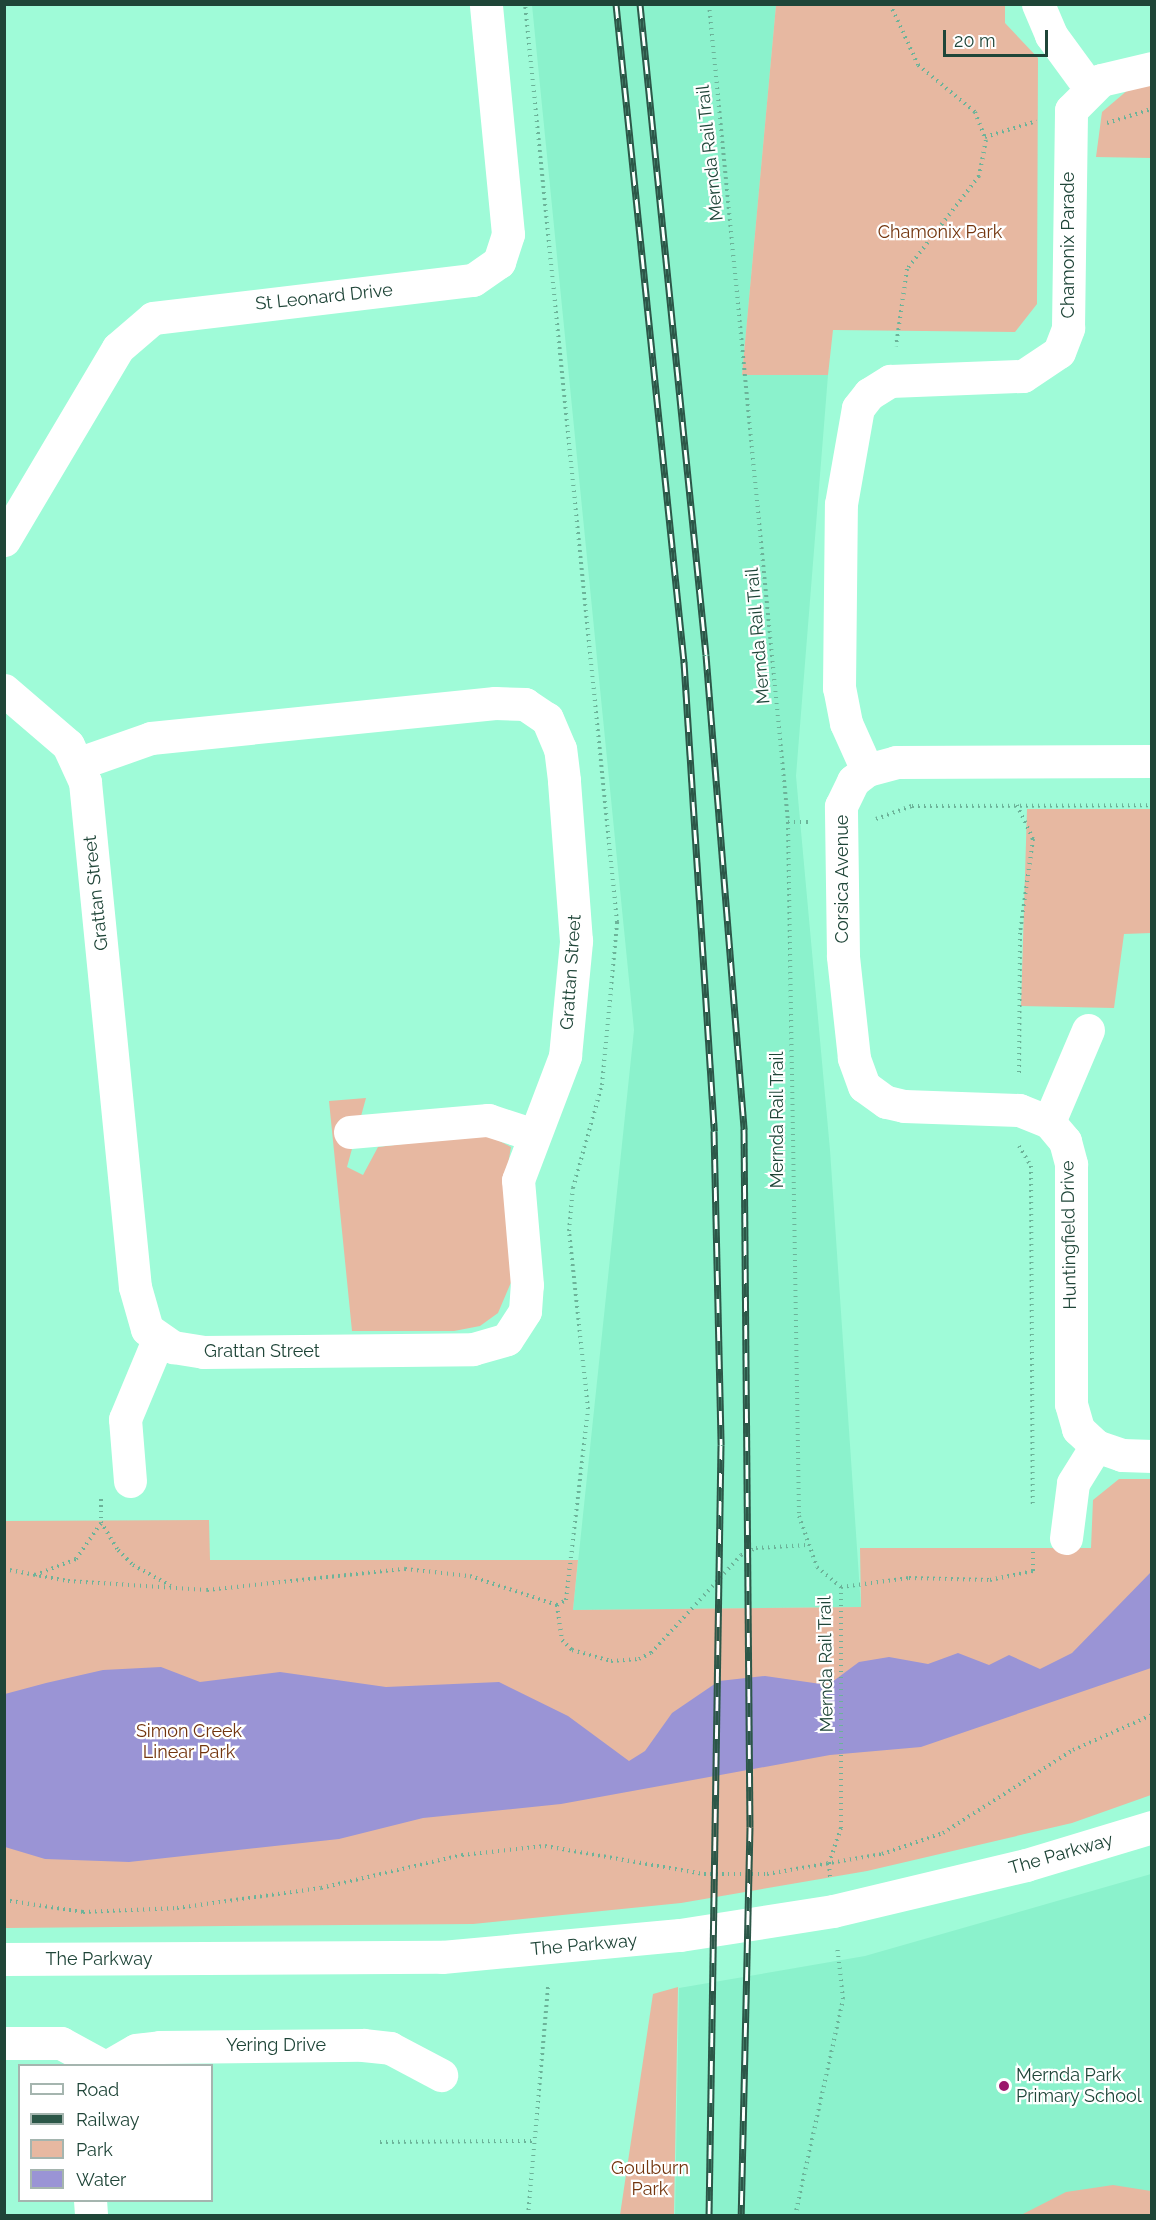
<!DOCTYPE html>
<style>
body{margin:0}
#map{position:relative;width:1156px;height:2220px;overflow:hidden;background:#9ffbd8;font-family:Raleway,sans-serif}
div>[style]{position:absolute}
.built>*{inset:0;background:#8bf2cc}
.green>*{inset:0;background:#e7b8a1}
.water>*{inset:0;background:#9a94d5}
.path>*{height:4px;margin-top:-2px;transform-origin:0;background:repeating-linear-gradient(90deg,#6cb399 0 1.5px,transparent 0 6px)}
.minor>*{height:33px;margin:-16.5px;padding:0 16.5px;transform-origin:16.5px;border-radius:16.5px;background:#fff}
.rail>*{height:7px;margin-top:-3.5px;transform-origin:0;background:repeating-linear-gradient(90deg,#fff 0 14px,#2c5748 0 28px);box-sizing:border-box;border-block:2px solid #2c5748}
.dots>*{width:16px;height:16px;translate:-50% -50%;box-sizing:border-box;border:3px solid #fff;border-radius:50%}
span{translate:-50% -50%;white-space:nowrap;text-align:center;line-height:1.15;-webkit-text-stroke:4.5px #fff;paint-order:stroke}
.street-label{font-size:18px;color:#1f4538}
.park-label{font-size:18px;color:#73350e}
.poi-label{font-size:18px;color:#1f4538}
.left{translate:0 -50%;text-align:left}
.frame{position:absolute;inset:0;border:6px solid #1f4538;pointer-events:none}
.legend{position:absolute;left:18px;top:2064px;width:195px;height:138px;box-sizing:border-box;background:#fff;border:2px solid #a5b5af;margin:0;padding:8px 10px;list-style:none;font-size:18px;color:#1f4538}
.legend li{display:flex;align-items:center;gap:12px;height:30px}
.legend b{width:30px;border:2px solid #a5b5af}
.scale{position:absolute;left:943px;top:30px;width:105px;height:27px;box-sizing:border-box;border:3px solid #1f4538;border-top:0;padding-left:8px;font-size:18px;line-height:21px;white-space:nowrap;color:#1f4538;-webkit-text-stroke:4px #fff;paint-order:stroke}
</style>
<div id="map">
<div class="built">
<div style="clip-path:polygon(532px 5px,776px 5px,742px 375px,828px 375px,796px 776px,830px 1150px,861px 1607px,573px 1610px,634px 1030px)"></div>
<div style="clip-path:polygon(1151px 1874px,1151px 2215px,675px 2216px,679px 1988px,865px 1956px)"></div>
</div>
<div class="green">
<div style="clip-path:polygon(776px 5px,1005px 5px,1005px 23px,1038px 58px,1037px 304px,1015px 332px,833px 330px,828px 375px,742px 375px)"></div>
<div style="clip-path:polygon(1151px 85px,1151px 158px,1096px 157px,1102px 112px,1129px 89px)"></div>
<div style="clip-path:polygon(1027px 809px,1151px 809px,1151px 933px,1124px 934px,1114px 1008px,1021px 1006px)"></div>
<div style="clip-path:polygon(366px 1098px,347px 1167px,363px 1175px,378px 1147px,486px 1134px,511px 1147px,506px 1176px,512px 1280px,498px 1313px,480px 1326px,454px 1331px,352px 1331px,329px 1101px)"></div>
<div style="clip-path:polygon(1119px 1479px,1151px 1479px,1151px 1795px,1072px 1823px,867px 1871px,681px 1903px,473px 1924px,5px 1928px,4px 1521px,209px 1520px,210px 1560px,578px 1560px,573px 1610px,861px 1607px,860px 1548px,1091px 1548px,1093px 1500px)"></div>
<div style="clip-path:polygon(678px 1987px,674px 2215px,620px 2215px,653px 1994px)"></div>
<div style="clip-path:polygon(1113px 2185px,1151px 2191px,1151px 2215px,1021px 2215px,1066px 2192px)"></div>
</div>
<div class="water">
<div style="clip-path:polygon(1151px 1572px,1151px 1668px,921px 1747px,830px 1755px,561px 1804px,423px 1818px,339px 1839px,129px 1862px,45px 1859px,5px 1847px,5px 1694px,46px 1683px,103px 1670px,161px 1667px,200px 1682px,280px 1672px,386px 1687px,499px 1682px,568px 1716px,629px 1761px,645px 1751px,672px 1713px,719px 1681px,765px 1676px,828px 1685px,859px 1662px,889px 1657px,928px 1664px,958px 1653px,989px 1665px,1009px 1655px,1040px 1669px,1072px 1653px)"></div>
</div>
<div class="path">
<div style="left:709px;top:4px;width:822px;rotate:84.48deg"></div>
<div style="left:788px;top:822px;width:694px;rotate:89.09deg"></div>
<div style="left:799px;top:1516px;width:54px;rotate:70.6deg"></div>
<div style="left:817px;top:1567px;width:31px;rotate:40deg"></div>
<div style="left:841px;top:1587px;width:241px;rotate:90deg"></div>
<div style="left:841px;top:1828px;width:37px;rotate:109deg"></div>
<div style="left:829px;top:1863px;width:15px;rotate:86deg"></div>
<div style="left:890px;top:4px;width:67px;rotate:65.3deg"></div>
<div style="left:918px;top:65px;width:74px;rotate:39.5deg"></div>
<div style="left:975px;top:112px;width:30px;rotate:69deg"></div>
<div style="left:986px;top:140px;width:37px;rotate:101deg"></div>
<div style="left:979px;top:176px;width:118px;rotate:127.7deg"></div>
<div style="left:907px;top:269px;width:78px;rotate:98.1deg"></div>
<div style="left:1107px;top:123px;width:47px;rotate:-17.3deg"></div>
<div style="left:985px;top:137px;width:54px;rotate:-17.1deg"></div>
<div style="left:1017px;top:805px;width:38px;rotate:65deg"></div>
<div style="left:1033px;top:839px;width:95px;rotate:97.9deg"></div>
<div style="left:1020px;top:933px;width:142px;rotate:90.4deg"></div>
<div style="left:876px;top:819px;width:38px;rotate:-20deg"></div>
<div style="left:912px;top:806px;width:240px;rotate:-0.2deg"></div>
<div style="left:788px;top:822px;width:21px"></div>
<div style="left:1019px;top:1146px;width:23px;rotate:59deg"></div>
<div style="left:1031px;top:1166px;width:340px;rotate:89.7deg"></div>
<div style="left:101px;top:1499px;width:23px;rotate:90deg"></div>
<div style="left:101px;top:1522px;width:33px;rotate:59deg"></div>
<div style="left:118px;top:1550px;width:21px;rotate:45deg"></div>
<div style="left:133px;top:1565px;width:43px;rotate:28.9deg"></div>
<div style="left:4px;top:1569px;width:65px;rotate:10.6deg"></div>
<div style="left:68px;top:1581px;width:139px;rotate:3.7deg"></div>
<div style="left:207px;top:1590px;width:199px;rotate:-6.1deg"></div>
<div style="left:405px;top:1569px;width:65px;rotate:6.1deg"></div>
<div style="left:470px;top:1576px;width:92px;rotate:18.4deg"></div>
<div style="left:557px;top:1605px;width:10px;rotate:-29deg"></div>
<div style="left:566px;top:1600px;width:192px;rotate:-83.4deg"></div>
<div style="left:588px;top:1409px;width:179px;rotate:-96.1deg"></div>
<div style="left:569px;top:1231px;width:43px;rotate:-84.7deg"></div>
<div style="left:573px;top:1188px;width:107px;rotate:-74.3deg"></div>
<div style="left:602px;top:1085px;width:164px;rotate:-84.7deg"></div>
<div style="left:617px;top:922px;width:923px;rotate:-95.72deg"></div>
<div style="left:35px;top:1575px;width:44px;rotate:-21.3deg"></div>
<div style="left:76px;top:1559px;width:44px;rotate:-55.2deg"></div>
<div style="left:841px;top:1587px;width:69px;rotate:-7.5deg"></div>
<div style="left:909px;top:1578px;width:81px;rotate:1.4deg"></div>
<div style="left:990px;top:1580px;width:44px;rotate:-11.8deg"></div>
<div style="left:1033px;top:1571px;width:22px;rotate:-90deg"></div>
<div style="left:557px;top:1605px;width:35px;rotate:82deg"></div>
<div style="left:562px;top:1640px;width:14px;rotate:45deg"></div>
<div style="left:572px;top:1650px;width:41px;rotate:15.8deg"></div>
<div style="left:611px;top:1661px;width:28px;rotate:-4deg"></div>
<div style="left:639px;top:1659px;width:13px;rotate:-27deg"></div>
<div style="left:651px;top:1653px;width:133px;rotate:-47.4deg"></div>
<div style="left:741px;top:1555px;width:17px;rotate:-25deg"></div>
<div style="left:756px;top:1548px;width:50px;rotate:-3.4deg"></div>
<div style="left:4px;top:1900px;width:80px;rotate:8.6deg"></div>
<div style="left:83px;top:1912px;width:94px;rotate:-2.4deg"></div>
<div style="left:177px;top:1908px;width:145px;rotate:-7.9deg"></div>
<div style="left:321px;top:1888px;width:145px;rotate:-13.2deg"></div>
<div style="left:462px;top:1855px;width:83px;rotate:-6.2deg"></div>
<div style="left:545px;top:1846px;width:161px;rotate:10deg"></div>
<div style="left:704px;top:1874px;width:63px"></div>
<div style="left:767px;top:1874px;width:117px;rotate:-9.9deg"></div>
<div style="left:882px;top:1854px;width:65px;rotate:-19deg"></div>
<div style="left:943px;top:1833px;width:154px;rotate:-32.6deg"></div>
<div style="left:1073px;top:1750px;width:86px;rotate:-23.9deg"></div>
<div style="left:380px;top:2142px;width:156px;rotate:-0.4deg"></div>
<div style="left:528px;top:2216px;width:230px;rotate:-85deg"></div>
<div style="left:795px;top:2216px;width:222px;rotate:-77.5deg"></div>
<div style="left:843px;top:1999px;width:54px;rotate:-96.3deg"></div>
</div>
<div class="minor">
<div style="left:1038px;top:4px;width:34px;rotate:67deg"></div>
<div style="left:1051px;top:35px;width:64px;rotate:53.8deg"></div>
<div style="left:4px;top:540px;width:223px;rotate:-59.3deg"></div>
<div style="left:118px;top:348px;width:46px;rotate:-40.6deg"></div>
<div style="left:153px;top:318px;width:322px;rotate:-6.8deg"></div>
<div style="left:473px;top:280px;width:32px;rotate:-35deg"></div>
<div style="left:499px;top:262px;width:29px;rotate:-72deg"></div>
<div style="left:508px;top:234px;width:231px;rotate:-95.5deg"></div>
<div style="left:4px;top:690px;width:84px;rotate:40.7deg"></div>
<div style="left:68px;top:745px;width:41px;rotate:65.3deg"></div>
<div style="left:85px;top:782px;width:507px;rotate:84.35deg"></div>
<div style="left:135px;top:1287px;width:44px;rotate:74.1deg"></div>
<div style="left:147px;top:1329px;width:32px;rotate:35deg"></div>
<div style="left:173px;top:1347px;width:30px;rotate:9deg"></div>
<div style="left:203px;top:1352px;width:270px;rotate:-0.6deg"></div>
<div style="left:473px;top:1349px;width:35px;rotate:-16deg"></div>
<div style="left:507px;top:1339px;width:33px;rotate:-57deg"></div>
<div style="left:525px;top:1311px;width:26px;rotate:-86deg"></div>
<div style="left:527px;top:1285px;width:105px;rotate:-94.9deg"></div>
<div style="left:518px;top:1180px;width:133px;rotate:-69.2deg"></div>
<div style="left:565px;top:1056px;width:116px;rotate:-84.5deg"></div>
<div style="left:576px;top:941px;width:161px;rotate:-94.3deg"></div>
<div style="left:564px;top:780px;width:31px;rotate:-97deg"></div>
<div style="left:560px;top:749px;width:33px;rotate:-113deg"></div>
<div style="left:547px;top:719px;width:27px;rotate:-146deg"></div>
<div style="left:525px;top:704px;width:30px;rotate:-178deg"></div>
<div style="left:495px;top:703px;width:346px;rotate:174.2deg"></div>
<div style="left:151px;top:738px;width:75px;rotate:160.6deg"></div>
<div style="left:867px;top:770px;width:51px;rotate:-114.1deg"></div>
<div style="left:846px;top:723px;width:36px;rotate:-101deg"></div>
<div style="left:839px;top:688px;width:184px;rotate:-89.4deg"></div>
<div style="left:841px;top:504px;width:97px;rotate:-80deg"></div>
<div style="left:858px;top:408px;width:18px;rotate:-52deg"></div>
<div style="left:869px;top:394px;width:25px;rotate:-32deg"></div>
<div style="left:890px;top:381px;width:133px;rotate:-2.2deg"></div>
<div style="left:1023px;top:376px;width:43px;rotate:-33.7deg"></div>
<div style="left:1059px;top:352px;width:26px;rotate:-69deg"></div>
<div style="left:1068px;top:328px;width:218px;rotate:-89.2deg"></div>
<div style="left:1071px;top:110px;width:42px;rotate:-45deg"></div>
<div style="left:1101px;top:80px;width:52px;rotate:-13.2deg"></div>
<div style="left:1088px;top:1030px;width:100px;rotate:113deg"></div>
<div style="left:1049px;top:1122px;width:25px;rotate:50deg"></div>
<div style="left:1065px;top:1141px;width:24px;rotate:75deg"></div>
<div style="left:1071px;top:1164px;width:240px;rotate:90deg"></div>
<div style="left:1071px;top:1404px;width:26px;rotate:74deg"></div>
<div style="left:1078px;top:1429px;width:25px;rotate:43deg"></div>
<div style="left:1096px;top:1446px;width:28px;rotate:19deg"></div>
<div style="left:1122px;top:1455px;width:30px;rotate:2deg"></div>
<div style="left:1049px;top:1122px;width:32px;rotate:-158deg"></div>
<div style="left:1019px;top:1110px;width:115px;rotate:-178deg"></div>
<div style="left:904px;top:1106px;width:18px;rotate:-167deg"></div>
<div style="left:886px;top:1102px;width:27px;rotate:-144deg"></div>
<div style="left:864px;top:1086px;width:30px;rotate:-110deg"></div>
<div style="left:854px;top:1058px;width:103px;rotate:-96.2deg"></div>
<div style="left:843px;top:956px;width:150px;rotate:-90.8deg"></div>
<div style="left:841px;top:806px;width:28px;rotate:-64deg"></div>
<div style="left:853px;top:781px;width:18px;rotate:-38deg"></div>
<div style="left:867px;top:770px;width:30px;rotate:-15deg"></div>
<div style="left:896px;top:762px;width:256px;rotate:-0.2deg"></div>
<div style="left:350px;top:1132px;width:139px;rotate:-5deg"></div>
<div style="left:488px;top:1120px;width:45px;rotate:18deg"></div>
<div style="left:130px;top:1481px;width:62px;rotate:-94.6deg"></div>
<div style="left:125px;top:1419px;width:86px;rotate:-67.3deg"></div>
<div style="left:1066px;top:1538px;width:55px;rotate:-82.7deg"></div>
<div style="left:1073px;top:1483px;width:44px;rotate:-58.1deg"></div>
<div style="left:4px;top:1959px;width:438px;rotate:-0.3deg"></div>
<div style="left:442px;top:1957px;width:239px;rotate:-5.3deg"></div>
<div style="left:680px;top:1935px;width:155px;rotate:-8.9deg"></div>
<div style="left:833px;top:1911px;width:198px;rotate:-13.4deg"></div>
<div style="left:1026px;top:1865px;width:132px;rotate:-16.8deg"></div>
<div style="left:4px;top:2043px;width:57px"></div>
<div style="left:61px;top:2043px;width:48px;rotate:28.7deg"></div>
<div style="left:108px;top:2066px;width:32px;rotate:-30deg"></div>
<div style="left:136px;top:2050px;width:24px;rotate:-7deg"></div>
<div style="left:160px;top:2047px;width:203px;rotate:-0.6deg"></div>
<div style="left:363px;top:2045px;width:27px;rotate:6deg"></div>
<div style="left:390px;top:2048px;width:58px;rotate:27.9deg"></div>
<div style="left:90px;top:2200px;width:16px;rotate:86deg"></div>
</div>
<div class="rail">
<div style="left:616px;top:4px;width:662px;rotate:84.1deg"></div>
<div style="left:684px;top:662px;width:470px;rotate:86.3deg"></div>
<div style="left:714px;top:1131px;width:314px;rotate:88.7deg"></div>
<div style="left:721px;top:1445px;width:771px;rotate:90.89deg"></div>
<div style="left:640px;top:4px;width:654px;rotate:84.21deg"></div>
<div style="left:706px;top:655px;width:476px;rotate:85.4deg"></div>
<div style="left:744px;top:1129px;width:698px;rotate:89.51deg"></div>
<div style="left:750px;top:1827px;width:389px;rotate:91.3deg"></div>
</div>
<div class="dots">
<div style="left:1004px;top:2086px;background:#9b186b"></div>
</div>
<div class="street-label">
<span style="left:710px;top:153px;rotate:-96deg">Mernda Rail Trail</span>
<span style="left:1068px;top:245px;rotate:-90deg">Chamonix Parade</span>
<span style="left:324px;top:297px;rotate:-6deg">St Leonard Drive</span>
<span style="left:758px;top:636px;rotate:-95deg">Mernda Rail Trail</span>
<span style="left:842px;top:879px;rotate:-90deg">Corsica Avenue</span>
<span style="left:96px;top:893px;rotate:-96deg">Grattan Street</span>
<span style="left:571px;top:972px;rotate:-86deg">Grattan Street</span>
<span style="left:777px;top:1120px;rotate:-90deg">Mernda Rail Trail</span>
<span style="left:1069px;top:1235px;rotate:-91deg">Huntingfield Drive</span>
<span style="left:262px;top:1351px">Grattan Street</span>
<span style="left:826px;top:1664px;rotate:-91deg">Mernda Rail Trail</span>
<span style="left:1061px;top:1854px;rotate:-16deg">The Parkway</span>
<span style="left:584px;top:1945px;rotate:-5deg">The Parkway</span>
<span style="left:99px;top:1959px">The Parkway</span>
<span style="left:276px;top:2045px">Yering Drive</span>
</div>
<div class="park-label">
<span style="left:940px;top:232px">Chamonix Park</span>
<span style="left:189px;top:1742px">Simon Creek<br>Linear Park</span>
<span style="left:650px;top:2179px">Goulburn<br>Park</span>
</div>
<div class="poi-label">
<span class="left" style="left:1016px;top:2086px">Mernda Park<br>Primary School</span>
</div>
<div class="frame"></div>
<ul class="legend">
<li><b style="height:8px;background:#fff"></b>Road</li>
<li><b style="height:8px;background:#2c5748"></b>Railway</li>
<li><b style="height:16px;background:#e7b8a1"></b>Park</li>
<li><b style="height:16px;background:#9a94d5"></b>Water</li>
</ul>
<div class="scale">20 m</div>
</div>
